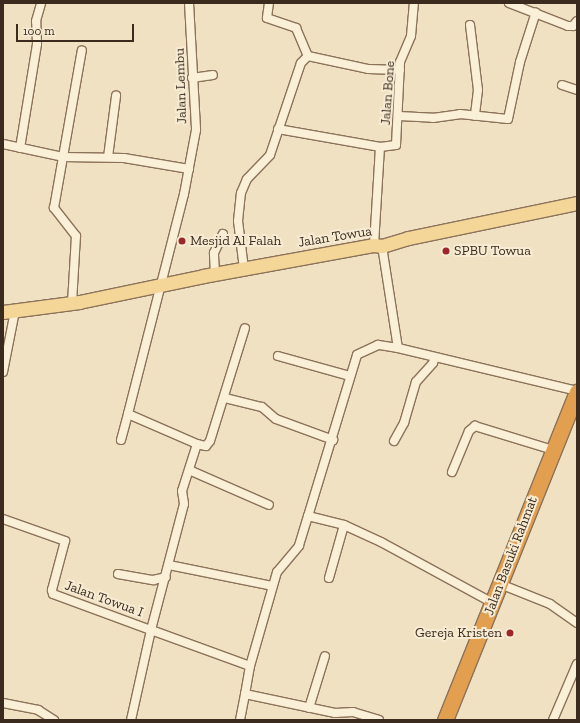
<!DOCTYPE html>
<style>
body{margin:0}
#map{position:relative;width:580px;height:723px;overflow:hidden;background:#f0e1c3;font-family:"Zilla Slab",serif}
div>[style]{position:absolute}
.roads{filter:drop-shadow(1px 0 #8b7259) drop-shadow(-1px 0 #8b7259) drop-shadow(0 1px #8b7259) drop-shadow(0 -1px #8b7259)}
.street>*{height:8px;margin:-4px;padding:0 4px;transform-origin:4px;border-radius:4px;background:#faefd7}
.primary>*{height:13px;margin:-6.5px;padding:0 6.5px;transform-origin:6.5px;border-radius:6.5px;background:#f5d699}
.highway>*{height:15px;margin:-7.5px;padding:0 7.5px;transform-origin:7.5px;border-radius:7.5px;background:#e39f50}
.dots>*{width:11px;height:11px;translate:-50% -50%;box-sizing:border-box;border:2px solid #f7ecd3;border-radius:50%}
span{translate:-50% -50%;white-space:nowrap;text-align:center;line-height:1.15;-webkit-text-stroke:4px #f7ecd3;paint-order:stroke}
.street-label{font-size:14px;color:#3a2b1e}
.poi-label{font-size:14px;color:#3a2b1e}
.left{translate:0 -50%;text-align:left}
.right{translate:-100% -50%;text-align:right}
.frame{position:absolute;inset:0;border:4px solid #3a2b1e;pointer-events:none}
.scale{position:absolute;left:16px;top:24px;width:118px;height:18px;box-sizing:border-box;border:2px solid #3a2b1e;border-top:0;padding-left:5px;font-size:12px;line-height:14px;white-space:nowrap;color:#3a2b1e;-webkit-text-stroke:3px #f7ecd3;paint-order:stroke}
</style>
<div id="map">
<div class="roads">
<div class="street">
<div style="left:189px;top:3px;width:127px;rotate:86.8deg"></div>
<div style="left:196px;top:130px;width:65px;rotate:100.6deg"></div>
<div style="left:184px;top:194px;width:227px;rotate:104.3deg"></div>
<div style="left:128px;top:414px;width:75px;rotate:23.5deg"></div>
<div style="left:197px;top:444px;width:49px;rotate:107.7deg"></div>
<div style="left:182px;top:491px;width:13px;rotate:81deg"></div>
<div style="left:184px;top:504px;width:130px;rotate:104.7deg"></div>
<div style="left:151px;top:630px;width:105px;rotate:20deg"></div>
<div style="left:269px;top:3px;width:15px;rotate:98deg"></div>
<div style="left:267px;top:18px;width:31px;rotate:19deg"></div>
<div style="left:296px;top:28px;width:30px;rotate:67deg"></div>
<div style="left:509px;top:3px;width:63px;rotate:21.3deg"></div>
<div style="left:568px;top:26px;width:5px"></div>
<div style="left:573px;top:26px;width:6px;rotate:-51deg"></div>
<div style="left:470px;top:25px;width:65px;rotate:83deg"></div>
<div style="left:478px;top:90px;width:26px;rotate:97deg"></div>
<div style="left:192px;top:78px;width:21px;rotate:-8deg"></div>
<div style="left:562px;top:85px;width:16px;rotate:18deg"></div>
<div style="left:399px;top:116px;width:34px;rotate:3deg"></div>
<div style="left:433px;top:118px;width:27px;rotate:-8deg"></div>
<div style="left:460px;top:114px;width:48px;rotate:5.9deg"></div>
<div style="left:508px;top:119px;width:58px;rotate:-78.1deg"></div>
<div style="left:520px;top:62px;width:52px;rotate:-72.3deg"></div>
<div style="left:278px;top:129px;width:104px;rotate:10deg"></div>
<div style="left:3px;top:144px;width:61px;rotate:12.2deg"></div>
<div style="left:63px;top:157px;width:61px;rotate:0.9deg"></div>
<div style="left:124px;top:158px;width:66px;rotate:9.6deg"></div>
<div style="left:20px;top:148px;width:105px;rotate:-80.7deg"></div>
<div style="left:37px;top:44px;width:23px;rotate:-92deg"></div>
<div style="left:36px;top:21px;width:19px;rotate:-74deg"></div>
<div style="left:108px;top:157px;width:62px;rotate:-82.5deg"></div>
<div style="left:374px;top:245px;width:98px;rotate:-86.5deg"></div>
<div style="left:380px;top:147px;width:16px;rotate:-7deg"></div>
<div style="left:396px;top:145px;width:83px;rotate:-87.2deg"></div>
<div style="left:400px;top:62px;width:28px;rotate:-67deg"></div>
<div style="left:411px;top:36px;width:33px;rotate:-85deg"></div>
<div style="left:382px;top:246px;width:103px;rotate:81.1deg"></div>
<div style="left:398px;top:348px;width:184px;rotate:13.5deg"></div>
<div style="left:244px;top:269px;width:48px;rotate:-97.1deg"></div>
<div style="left:238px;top:221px;width:28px;rotate:-84deg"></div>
<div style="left:241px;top:193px;width:15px;rotate:-67deg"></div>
<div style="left:247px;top:179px;width:33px;rotate:-46deg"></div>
<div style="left:270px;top:155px;width:97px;rotate:-71.4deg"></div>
<div style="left:301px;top:63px;width:10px;rotate:-45deg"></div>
<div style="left:308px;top:56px;width:61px;rotate:12.2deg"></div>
<div style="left:368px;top:69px;width:32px;rotate:2deg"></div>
<div style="left:215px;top:274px;width:21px;rotate:-93deg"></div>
<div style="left:214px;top:253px;width:21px;rotate:-65deg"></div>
<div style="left:72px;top:303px;width:67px;rotate:-86.6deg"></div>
<div style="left:76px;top:236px;width:36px;rotate:-128deg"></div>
<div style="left:54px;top:208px;width:160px;rotate:-80deg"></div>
<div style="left:398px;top:348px;width:20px;rotate:-171deg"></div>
<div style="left:378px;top:345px;width:23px;rotate:155deg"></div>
<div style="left:357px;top:355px;width:168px;rotate:106.9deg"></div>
<div style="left:308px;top:516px;width:37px;rotate:14deg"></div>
<div style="left:344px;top:525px;width:41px;rotate:24.7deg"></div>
<div style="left:381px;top:542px;width:128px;rotate:28.6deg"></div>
<div style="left:278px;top:356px;width:75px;rotate:15.5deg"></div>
<div style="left:3px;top:372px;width:62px;rotate:-78.9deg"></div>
<div style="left:225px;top:398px;width:38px;rotate:14deg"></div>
<div style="left:262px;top:407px;width:18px;rotate:41deg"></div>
<div style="left:276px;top:419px;width:61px;rotate:20.2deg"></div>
<div style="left:121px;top:440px;width:27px;rotate:-75deg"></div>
<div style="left:394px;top:441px;width:21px;rotate:-61deg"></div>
<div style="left:404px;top:423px;width:43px;rotate:-73.7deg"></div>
<div style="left:416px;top:382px;width:25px;rotate:-48deg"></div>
<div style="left:433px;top:363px;width:6px;rotate:-72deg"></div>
<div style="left:197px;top:444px;width:9px;rotate:13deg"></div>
<div style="left:206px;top:446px;width:6px;rotate:-51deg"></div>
<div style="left:210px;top:441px;width:118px;rotate:-72.8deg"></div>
<div style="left:189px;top:470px;width:87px;rotate:23.6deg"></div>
<div style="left:452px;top:472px;width:44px;rotate:-67.5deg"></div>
<div style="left:469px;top:431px;width:8px;rotate:-40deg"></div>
<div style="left:475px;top:426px;width:82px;rotate:17.1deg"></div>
<div style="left:308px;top:516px;width:31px;rotate:107deg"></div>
<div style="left:299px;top:546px;width:34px;rotate:130deg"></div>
<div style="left:277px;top:572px;width:98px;rotate:106deg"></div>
<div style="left:250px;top:666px;width:28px;rotate:100deg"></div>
<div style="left:245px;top:694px;width:92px;rotate:11.9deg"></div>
<div style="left:335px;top:713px;width:18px;rotate:-3deg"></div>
<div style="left:353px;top:712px;width:27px;rotate:17deg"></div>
<div style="left:3px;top:519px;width:66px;rotate:19.5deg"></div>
<div style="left:65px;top:541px;width:51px;rotate:104.9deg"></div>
<div style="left:52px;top:590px;width:4px;rotate:76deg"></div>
<div style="left:53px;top:594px;width:104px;rotate:20.2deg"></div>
<div style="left:151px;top:630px;width:92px;rotate:102.5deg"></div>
<div style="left:169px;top:565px;width:105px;rotate:11.5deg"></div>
<div style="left:118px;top:574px;width:36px;rotate:10deg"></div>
<div style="left:153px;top:580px;width:13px;rotate:-13deg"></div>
<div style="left:329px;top:578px;width:55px;rotate:-74.2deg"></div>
<div style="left:500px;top:584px;width:54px;rotate:21.8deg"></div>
<div style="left:550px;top:604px;width:33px;rotate:35deg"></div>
<div style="left:3px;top:703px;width:36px;rotate:11deg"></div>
<div style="left:38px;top:710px;width:19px;rotate:32deg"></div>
<div style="left:309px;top:708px;width:54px;rotate:-72.9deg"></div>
<div style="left:240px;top:720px;width:26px;rotate:-79deg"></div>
<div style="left:553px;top:720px;width:61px;rotate:-66.8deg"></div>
</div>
<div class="primary">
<div style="left:3px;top:312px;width:77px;rotate:-7.5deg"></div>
<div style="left:79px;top:302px;width:127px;rotate:-11.8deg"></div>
<div style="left:203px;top:276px;width:174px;rotate:-10.3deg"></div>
<div style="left:374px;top:245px;width:8px;rotate:7deg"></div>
<div style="left:382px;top:246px;width:27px;rotate:-17deg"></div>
<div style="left:408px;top:238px;width:173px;rotate:-11.7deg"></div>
</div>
<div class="highway">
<div style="left:445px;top:720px;width:354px;rotate:-68.1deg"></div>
</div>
</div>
<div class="dots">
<div style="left:182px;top:241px;background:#9d262a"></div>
<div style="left:446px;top:251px;background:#9d262a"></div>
<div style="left:510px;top:633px;background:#9d262a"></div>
</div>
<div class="street-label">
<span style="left:181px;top:86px;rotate:-92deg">Jalan Lembu</span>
<span style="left:388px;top:93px;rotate:-86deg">Jalan Bone</span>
<span style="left:335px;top:237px;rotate:-9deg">Jalan Towua</span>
<span style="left:511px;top:556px;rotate:-69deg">Jalan Basuki Rahmat</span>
<span style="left:104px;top:599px;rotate:20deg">Jalan Towua I</span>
</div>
<div class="poi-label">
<span class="left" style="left:190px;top:241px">Mesjid Al Falah</span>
<span class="left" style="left:454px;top:251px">SPBU Towua</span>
<span class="right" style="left:502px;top:633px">Gereja Kristen</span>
</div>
<div class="frame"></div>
<div class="scale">100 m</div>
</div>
